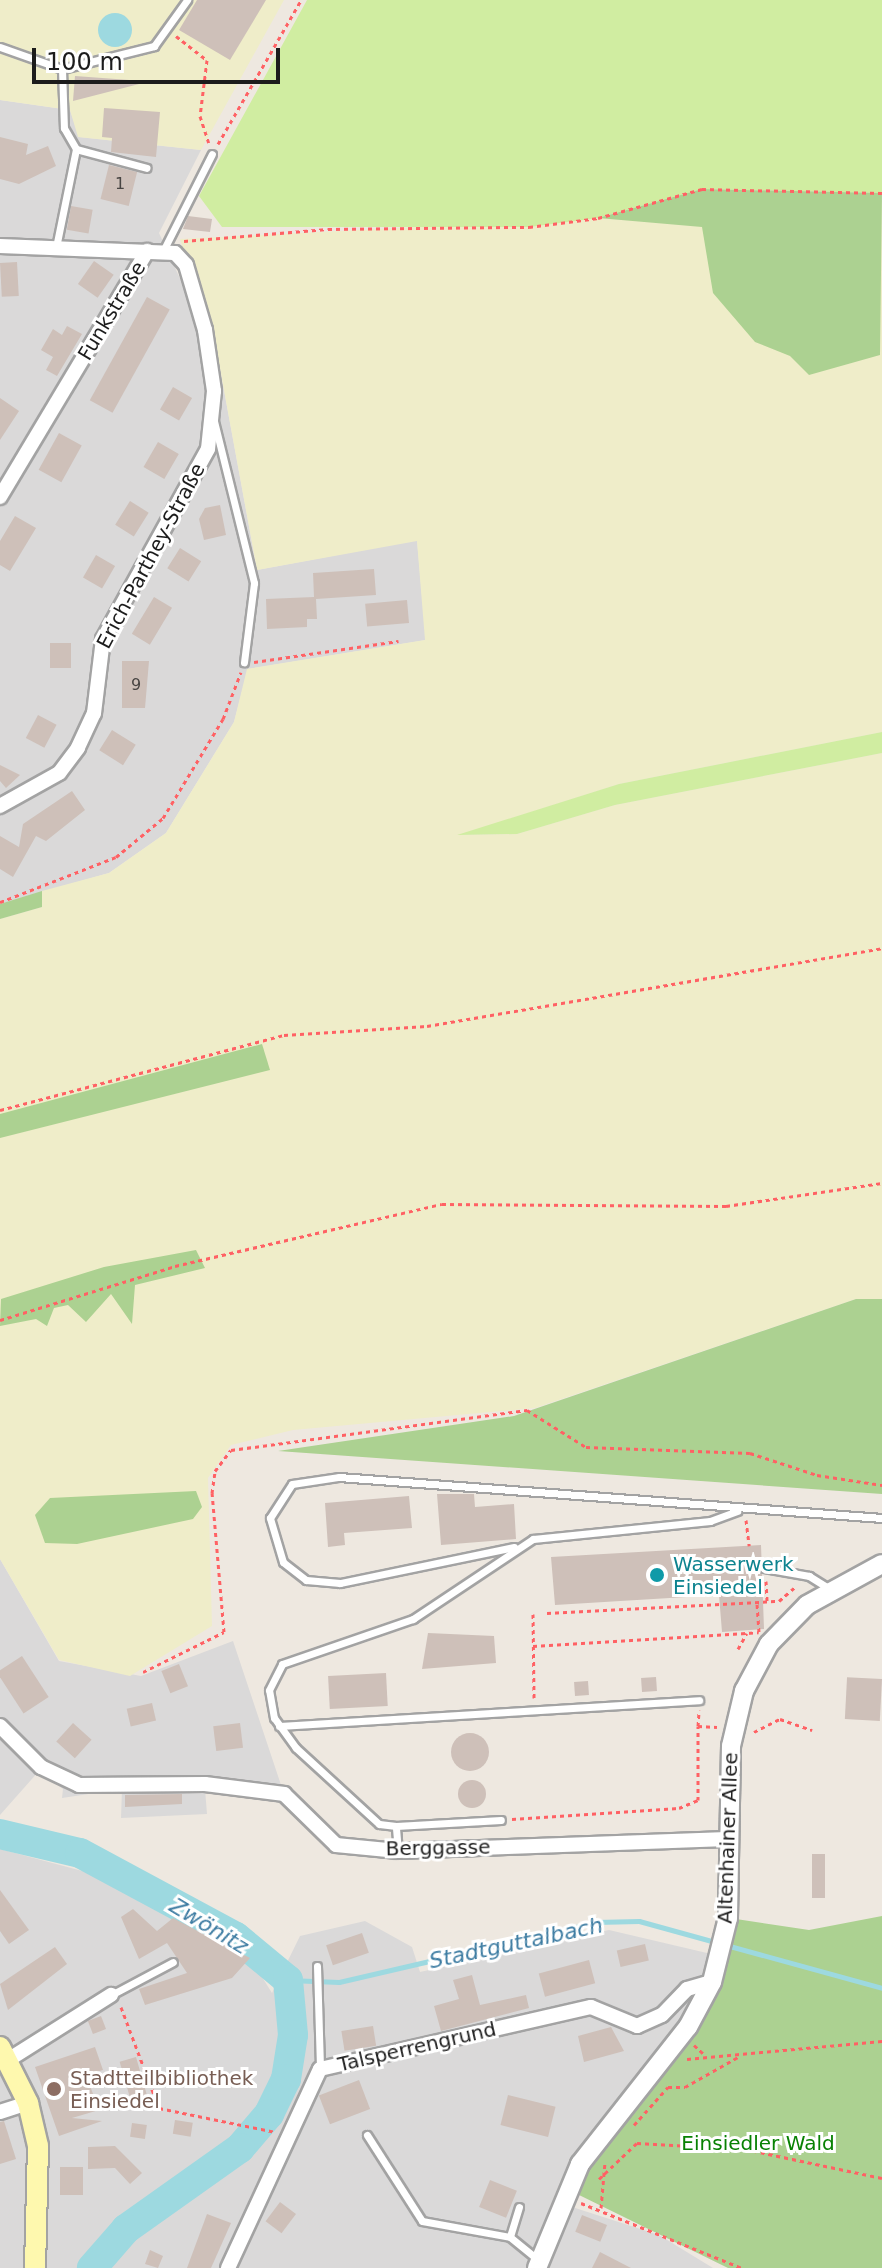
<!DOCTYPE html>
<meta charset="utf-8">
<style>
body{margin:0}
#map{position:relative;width:882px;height:2268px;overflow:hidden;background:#eee8e0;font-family:"DejaVu Sans",sans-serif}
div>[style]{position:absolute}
.residential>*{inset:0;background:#dad9d9}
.farmland>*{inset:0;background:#efedc9}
.grass>*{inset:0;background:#d0eda1}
.forest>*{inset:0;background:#acd191}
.water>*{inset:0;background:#9dd9e0}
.round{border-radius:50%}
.stream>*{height:5px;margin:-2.5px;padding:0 2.5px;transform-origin:2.5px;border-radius:2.5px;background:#9dd9e0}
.river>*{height:30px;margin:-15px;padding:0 15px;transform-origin:15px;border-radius:15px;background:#9dd9e0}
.building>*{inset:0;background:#cec0b9;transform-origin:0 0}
.path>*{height:3px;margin-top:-1.5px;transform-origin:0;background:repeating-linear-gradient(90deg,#ff6164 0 4px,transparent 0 8px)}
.roads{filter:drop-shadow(2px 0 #a3a3a3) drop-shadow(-2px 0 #a3a3a3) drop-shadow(0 2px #a3a3a3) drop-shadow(0 -2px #a3a3a3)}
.service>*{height:7px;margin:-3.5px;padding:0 3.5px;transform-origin:3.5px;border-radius:3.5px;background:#fff}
.minor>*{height:14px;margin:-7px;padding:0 7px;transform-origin:7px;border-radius:7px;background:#fff}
.tertiary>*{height:18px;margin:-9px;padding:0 9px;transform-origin:9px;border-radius:9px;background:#fff}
.secondary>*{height:20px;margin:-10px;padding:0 10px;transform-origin:10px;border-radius:10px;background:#fef8ae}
.dots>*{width:22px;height:22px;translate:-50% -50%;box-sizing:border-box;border:4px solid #fff;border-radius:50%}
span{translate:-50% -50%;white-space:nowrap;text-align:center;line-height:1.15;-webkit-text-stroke:6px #fff;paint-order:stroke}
.number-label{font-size:16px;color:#484543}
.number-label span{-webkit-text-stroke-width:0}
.street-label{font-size:20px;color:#1c1c1c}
.culture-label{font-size:20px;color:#0d838f}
.left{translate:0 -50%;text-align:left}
.education-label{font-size:20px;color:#785e54}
.park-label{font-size:20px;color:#088103}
.water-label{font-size:22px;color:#3d7ca2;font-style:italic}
.scale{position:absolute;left:32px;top:48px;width:248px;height:36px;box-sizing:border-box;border:4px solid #1c1c1c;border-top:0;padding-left:10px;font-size:24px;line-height:28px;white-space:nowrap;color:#1c1c1c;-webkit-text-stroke:6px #fff;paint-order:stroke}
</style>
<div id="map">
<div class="residential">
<div style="clip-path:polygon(0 100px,70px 110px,79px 137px,201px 150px,159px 233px,219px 363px,257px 570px,417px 540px,426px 640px,248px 669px,234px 722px,166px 833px,109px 873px,0 904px)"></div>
<div style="clip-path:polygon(0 1559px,59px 1661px,141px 1676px,233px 1641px,284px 1794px,205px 1789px,207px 1814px,121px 1818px,122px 1789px,62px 1798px,63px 1789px,39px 1771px,0 1815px)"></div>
<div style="clip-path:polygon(0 1849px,86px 1872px,205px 1934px,250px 1958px,272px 1993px,300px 1936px,365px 1921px,412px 1947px,420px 1972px,609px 1930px,707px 1953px,722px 1970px,569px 2206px,659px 2235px,713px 2268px,0 2268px)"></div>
</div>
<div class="farmland">
<div style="clip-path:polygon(0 0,284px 0,201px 150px,78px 137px,70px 110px,0 100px)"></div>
<div style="clip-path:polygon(702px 189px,882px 193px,882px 732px,619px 784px,460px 835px,517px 834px,615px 805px,882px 753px,882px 1299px,856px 1299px,535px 1408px,293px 1430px,231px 1445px,208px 1478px,212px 1626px,130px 1676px,59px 1660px,0 1559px,0 919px,42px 907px,42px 891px,109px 873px,166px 833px,234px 722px,247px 669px,425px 640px,417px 541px,257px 570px,219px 363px,180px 239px,598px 218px)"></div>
</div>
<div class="grass">
<div style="clip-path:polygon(307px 0,882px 0,882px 193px,702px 189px,598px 218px,529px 227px,222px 227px,199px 196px)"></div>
<div style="clip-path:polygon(882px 732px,882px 753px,615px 805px,517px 834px,457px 835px,619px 784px)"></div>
</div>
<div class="forest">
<div style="clip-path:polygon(702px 189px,882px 193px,880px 355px,809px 375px,790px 356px,755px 342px,713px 293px,702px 227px,598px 218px)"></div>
<div style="clip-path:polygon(42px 891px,42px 907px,0 919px,0 904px)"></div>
<div style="clip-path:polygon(262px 1044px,270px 1070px,0 1138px,0 1114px)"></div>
<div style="clip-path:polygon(196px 1250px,205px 1268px,135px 1285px,132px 1324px,111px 1294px,86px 1322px,68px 1305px,54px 1308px,47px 1326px,36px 1319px,0 1326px,1px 1299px,104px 1267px)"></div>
<div style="clip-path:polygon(856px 1299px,882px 1299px,882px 1494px,278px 1451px,514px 1416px)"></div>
<div style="clip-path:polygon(196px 1491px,202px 1507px,193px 1519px,77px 1544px,45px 1543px,35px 1515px,50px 1498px)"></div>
<div style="clip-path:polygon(882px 1916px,882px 2268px,728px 2268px,577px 2194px,590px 2156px,663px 2063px,736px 1919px,809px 1930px)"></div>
</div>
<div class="water">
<div class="round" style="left:98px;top:13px;width:34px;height:34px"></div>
</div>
<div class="stream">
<div style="left:288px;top:1980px;width:51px;rotate:2.2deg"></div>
<div style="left:339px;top:1982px;width:264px;rotate:-13.1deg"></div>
<div style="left:596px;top:1922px;width:43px;rotate:-1.3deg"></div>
<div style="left:639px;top:1921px;width:252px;rotate:15.4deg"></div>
</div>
<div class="river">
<div style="left:0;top:1834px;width:82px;rotate:13.4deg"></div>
<div style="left:80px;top:1853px;width:177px;rotate:28.3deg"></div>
<div style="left:236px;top:1937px;width:67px;rotate:39.6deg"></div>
<div style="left:288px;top:1980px;width:55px;rotate:84.8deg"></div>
<div style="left:293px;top:2035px;width:45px;rotate:99deg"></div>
<div style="left:286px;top:2079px;width:39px;rotate:116deg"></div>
<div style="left:269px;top:2114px;width:45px;rotate:130.5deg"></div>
<div style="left:240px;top:2148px;width:140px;rotate:144.6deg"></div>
<div style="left:126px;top:2229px;width:52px;rotate:131.1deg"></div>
</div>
<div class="building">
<div style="clip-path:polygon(197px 0,266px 0,230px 60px,179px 30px)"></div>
<div style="clip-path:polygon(75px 76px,143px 81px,143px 83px,73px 101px)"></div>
<div style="clip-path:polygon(104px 108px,160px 112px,156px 157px,111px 152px,112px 138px,102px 137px)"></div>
<div style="clip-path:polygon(0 137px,28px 144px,26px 155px,48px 146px,56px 166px,19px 184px,0 179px)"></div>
<div style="left:109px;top:165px;width:29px;height:35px;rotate:14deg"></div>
<div style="left:71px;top:206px;width:22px;height:24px;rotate:10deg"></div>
<div style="clip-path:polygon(188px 216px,212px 219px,210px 232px,183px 229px)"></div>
<div style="left:94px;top:261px;width:24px;height:28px;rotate:35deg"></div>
<div style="left:17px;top:262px;width:34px;height:17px;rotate:87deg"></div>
<div style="left:147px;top:297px;width:26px;height:118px;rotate:29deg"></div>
<div style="clip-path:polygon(67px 326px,82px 334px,57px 376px,46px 370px,53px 357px,41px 350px,53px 329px,62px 335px)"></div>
<div style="left:173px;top:387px;width:22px;height:26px;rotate:30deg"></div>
<div style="clip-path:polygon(0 398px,19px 411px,0 440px)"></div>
<div style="left:59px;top:433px;width:26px;height:42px;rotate:29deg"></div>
<div style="left:158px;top:442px;width:24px;height:29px;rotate:30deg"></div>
<div style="left:130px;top:501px;width:22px;height:28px;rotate:32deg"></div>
<div style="clip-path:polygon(220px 505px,226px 535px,204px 540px,199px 519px,205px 508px)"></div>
<div style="clip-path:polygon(15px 516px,36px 528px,10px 571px,0 565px,0 541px)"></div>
<div style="left:180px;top:548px;width:25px;height:24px;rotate:32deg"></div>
<div style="left:96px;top:555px;width:22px;height:26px;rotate:30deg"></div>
<div style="clip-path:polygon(374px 569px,376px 595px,316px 599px,317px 619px,307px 619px,307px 627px,267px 629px,266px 599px,314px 597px,313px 573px)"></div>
<div style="left:154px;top:597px;width:21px;height:43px;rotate:31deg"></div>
<div style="left:407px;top:600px;width:23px;height:42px;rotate:85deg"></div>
<div style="left:50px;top:643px;width:21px;height:25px"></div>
<div style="clip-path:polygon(122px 661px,149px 661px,145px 708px,122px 708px)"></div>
<div style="left:38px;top:715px;width:21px;height:26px;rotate:28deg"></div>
<div style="left:112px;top:730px;width:28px;height:24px;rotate:32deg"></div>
<div style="clip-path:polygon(0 765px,20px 775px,6px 788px,0 781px)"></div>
<div style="clip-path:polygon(72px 791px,85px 810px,46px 841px,36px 836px,13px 877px,0 869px,0 836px,19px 847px,23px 824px)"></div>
<div style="clip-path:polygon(437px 1494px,474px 1494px,475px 1507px,514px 1504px,516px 1539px,441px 1545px)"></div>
<div style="clip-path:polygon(409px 1496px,412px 1528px,344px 1533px,345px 1545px,328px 1547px,325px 1503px)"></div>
<div style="clip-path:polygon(761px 1545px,764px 1629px,722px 1632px,719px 1595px,555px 1605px,551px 1557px)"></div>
<div style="clip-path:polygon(428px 1633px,494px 1636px,496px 1663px,422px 1669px)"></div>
<div style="left:22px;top:1656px;width:49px;height:30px;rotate:57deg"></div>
<div style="left:179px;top:1664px;width:24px;height:19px;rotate:68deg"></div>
<div style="left:386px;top:1673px;width:33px;height:58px;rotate:87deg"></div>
<div style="left:656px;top:1677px;width:14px;height:15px;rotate:86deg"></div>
<div style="left:882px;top:1679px;width:42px;height:35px;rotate:93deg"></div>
<div style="left:588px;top:1681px;width:14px;height:14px;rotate:86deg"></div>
<div style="left:152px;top:1703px;width:18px;height:26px;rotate:77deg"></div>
<div style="left:73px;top:1723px;width:25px;height:25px;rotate:42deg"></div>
<div style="left:240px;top:1723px;width:25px;height:27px;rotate:83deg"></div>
<div class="round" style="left:451px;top:1733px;width:38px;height:38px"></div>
<div class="round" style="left:458px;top:1780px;width:28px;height:28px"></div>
<div style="clip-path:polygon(182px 1794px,182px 1804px,125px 1807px,125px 1795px)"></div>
<div style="left:812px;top:1854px;width:13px;height:44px"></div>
<div style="clip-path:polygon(0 1890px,29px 1930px,9px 1944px,0 1931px)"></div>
<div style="clip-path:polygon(133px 1909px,157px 1931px,173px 1918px,250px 1958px,232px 1978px,145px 2005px,139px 1989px,187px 1973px,167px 1943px,139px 1959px,121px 1917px)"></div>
<div style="left:362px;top:1933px;width:21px;height:38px;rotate:71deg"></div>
<div style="left:645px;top:1944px;width:17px;height:29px;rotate:77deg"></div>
<div style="clip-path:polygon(55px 1947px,67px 1964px,8px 2010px,0 1984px)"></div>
<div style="left:589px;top:1960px;width:24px;height:52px;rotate:75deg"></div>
<div style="clip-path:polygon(472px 1975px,480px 2005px,526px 1995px,529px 2008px,441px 2031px,434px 2006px,459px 1999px,453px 1980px)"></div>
<div style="left:101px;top:2016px;width:14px;height:14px;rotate:69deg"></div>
<div style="left:373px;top:2026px;width:20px;height:32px;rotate:81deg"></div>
<div style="clip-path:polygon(611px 2027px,624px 2051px,584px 2062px,578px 2036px)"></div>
<div style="clip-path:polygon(95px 2047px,103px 2070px,86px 2075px,99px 2110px,72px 2118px,102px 2121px,59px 2136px,35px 2067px)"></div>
<div style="left:136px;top:2057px;width:41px;height:17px;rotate:74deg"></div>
<div style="left:359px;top:2080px;width:31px;height:43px;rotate:69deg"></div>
<div style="left:508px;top:2095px;width:49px;height:31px;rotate:14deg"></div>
<div style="left:175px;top:2120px;width:18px;height:14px;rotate:9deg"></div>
<div style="clip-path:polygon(4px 2121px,16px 2159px,0 2164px,0 2122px)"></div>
<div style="left:132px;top:2123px;width:15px;height:14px;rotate:8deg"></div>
<div style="clip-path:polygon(115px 2146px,142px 2173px,130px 2184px,115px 2168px,88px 2169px,88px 2147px)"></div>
<div style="left:60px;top:2167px;width:23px;height:28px"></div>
<div style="left:490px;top:2180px;width:29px;height:29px;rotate:22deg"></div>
<div style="left:280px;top:2202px;width:20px;height:24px;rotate:37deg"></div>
<div style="clip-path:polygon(207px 2214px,231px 2223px,211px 2268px,187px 2268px)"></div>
<div style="left:582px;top:2215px;width:27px;height:18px;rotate:22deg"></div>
<div style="clip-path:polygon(150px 2250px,163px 2256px,158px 2268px,145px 2264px)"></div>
<div style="clip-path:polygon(600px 2252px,631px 2268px,592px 2268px)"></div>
</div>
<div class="path">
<div style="left:176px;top:36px;width:39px;rotate:38deg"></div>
<div style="left:207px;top:60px;width:56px;rotate:97.1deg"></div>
<div style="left:200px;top:116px;width:28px;rotate:72deg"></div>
<div style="left:218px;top:144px;width:166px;rotate:-60deg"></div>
<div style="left:184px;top:241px;width:144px;rotate:-4.8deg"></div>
<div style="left:328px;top:229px;width:201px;rotate:-0.6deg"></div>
<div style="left:529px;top:227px;width:70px;rotate:-7.4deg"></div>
<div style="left:598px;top:218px;width:108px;rotate:-15.6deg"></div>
<div style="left:702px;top:189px;width:180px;rotate:1.3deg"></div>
<div style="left:254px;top:662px;width:146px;rotate:-8.3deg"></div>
<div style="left:0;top:902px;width:124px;rotate:-21.2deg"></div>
<div style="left:116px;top:857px;width:61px;rotate:-39.7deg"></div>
<div style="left:163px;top:818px;width:116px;rotate:-58.8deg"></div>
<div style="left:223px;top:719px;width:50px;rotate:-69deg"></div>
<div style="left:0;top:1110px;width:294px;rotate:-14.8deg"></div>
<div style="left:284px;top:1035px;width:143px;rotate:-3.6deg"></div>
<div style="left:427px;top:1026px;width:462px;rotate:-9.7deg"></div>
<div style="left:0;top:1320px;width:183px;rotate:-17.1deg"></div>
<div style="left:175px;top:1266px;width:274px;rotate:-13.1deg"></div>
<div style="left:442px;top:1204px;width:284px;rotate:0.4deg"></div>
<div style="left:726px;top:1206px;width:158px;rotate:-8.4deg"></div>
<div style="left:746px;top:1520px;width:26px;rotate:83deg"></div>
<div style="left:766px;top:1581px;width:20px;rotate:87deg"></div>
<div style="left:547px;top:1613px;width:232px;rotate:-3deg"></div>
<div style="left:779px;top:1601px;width:23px;rotate:-41deg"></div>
<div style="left:533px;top:1614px;width:84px;rotate:89.3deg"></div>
<div style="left:533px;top:1646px;width:226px;rotate:-3.5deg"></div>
<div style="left:759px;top:1632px;width:30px;rotate:-94deg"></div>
<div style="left:738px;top:1649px;width:18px;rotate:-61deg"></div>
<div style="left:143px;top:1672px;width:90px;rotate:-26.3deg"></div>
<div style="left:224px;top:1632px;width:140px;rotate:-94.9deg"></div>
<div style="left:212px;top:1493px;width:22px;rotate:-82deg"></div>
<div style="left:215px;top:1471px;width:26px;rotate:-53deg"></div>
<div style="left:231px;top:1450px;width:299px;rotate:-7.7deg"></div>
<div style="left:527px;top:1410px;width:70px;rotate:32.1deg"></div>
<div style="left:586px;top:1447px;width:164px;rotate:2.1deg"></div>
<div style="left:750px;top:1453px;width:71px;rotate:18.2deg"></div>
<div style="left:817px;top:1475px;width:66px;rotate:8.7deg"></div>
<div style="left:698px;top:1726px;width:16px;rotate:-86deg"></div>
<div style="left:754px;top:1732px;width:29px;rotate:-27deg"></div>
<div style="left:780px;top:1719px;width:34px;rotate:19deg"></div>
<div style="left:512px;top:1819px;width:167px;rotate:-3.8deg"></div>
<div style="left:679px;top:1808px;width:21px;rotate:-23deg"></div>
<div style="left:698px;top:1800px;width:74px;rotate:-90deg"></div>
<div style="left:698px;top:1726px;width:19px;rotate:3deg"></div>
<div style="left:121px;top:2007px;width:108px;rotate:69.4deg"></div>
<div style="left:159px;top:2108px;width:119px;rotate:11.6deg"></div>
<div style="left:694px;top:2045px;width:16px;rotate:43deg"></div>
<div style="left:687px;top:2059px;width:196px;rotate:-5.3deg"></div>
<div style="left:634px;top:2125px;width:51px;rotate:-48.2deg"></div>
<div style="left:668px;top:2087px;width:17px"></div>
<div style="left:685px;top:2087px;width:61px;rotate:-29.5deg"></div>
<div style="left:599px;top:2179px;width:52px;rotate:-43.5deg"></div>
<div style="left:637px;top:2143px;width:108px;rotate:3.2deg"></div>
<div style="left:745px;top:2149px;width:140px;rotate:12deg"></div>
<div style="left:581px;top:2203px;width:174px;rotate:22deg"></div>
<div style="left:601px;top:2208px;width:46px;rotate:-85deg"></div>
</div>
<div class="roads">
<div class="service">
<div style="left:0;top:47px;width:66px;rotate:19.5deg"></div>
<div style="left:62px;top:69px;width:59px;rotate:88.1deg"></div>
<div style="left:64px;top:128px;width:24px;rotate:60deg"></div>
<div style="left:76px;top:149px;width:100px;rotate:101.5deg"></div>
<div style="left:62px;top:69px;width:95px;rotate:-14deg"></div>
<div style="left:154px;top:46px;width:57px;rotate:-54.3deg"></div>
<div style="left:76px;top:149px;width:73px;rotate:15deg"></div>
<div style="left:165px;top:247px;width:104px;rotate:-63.2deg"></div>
<div style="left:213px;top:417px;width:171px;rotate:76.1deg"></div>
<div style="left:254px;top:583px;width:80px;rotate:97.2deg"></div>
<div style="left:514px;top:1547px;width:178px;rotate:168.3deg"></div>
<div style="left:340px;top:1583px;width:34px;rotate:-175deg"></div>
<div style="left:306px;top:1580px;width:29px;rotate:-142deg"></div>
<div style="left:283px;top:1562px;width:46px;rotate:-106.5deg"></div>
<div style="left:270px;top:1518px;width:40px;rotate:-57.1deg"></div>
<div style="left:292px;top:1484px;width:48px;rotate:-8.5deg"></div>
<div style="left:339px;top:1477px;width:545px;rotate:4.32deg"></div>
<div style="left:764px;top:1568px;width:46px;rotate:10.1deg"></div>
<div style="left:809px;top:1576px;width:25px;rotate:32deg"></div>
<div style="left:279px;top:1726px;width:421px;rotate:-3.5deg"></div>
<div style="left:396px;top:1826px;width:105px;rotate:-3.3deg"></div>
<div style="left:398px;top:1851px;width:25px;rotate:-95deg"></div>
<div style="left:396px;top:1826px;width:17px;rotate:-173deg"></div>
<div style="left:379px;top:1824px;width:113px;rotate:-137.5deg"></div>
<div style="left:296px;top:1748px;width:37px;rotate:-126deg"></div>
<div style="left:274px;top:1718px;width:28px;rotate:-100deg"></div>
<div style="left:269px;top:1690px;width:29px;rotate:-63deg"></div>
<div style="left:282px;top:1664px;width:139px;rotate:-19deg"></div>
<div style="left:413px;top:1619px;width:144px;rotate:-33.7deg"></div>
<div style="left:533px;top:1539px;width:178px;rotate:-5.8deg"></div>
<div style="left:710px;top:1521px;width:29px;rotate:-20deg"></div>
<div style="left:317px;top:1966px;width:102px;rotate:88.3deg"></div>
<div style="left:111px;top:1995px;width:70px;rotate:-28deg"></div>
<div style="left:367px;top:2135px;width:102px;rotate:57.4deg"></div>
<div style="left:422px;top:2221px;width:89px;rotate:10.3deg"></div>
<div style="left:519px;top:2207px;width:31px;rotate:107deg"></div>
<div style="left:510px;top:2237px;width:36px;rotate:39deg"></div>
</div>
<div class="minor">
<div style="left:0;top:246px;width:175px;rotate:2.3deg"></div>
<div style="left:175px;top:253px;width:16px;rotate:47deg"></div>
<div style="left:186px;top:265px;width:68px;rotate:73.7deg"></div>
<div style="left:205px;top:330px;width:62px;rotate:81.6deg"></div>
<div style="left:214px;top:391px;width:58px;rotate:95.9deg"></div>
<div style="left:208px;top:449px;width:217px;rotate:118.9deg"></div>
<div style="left:103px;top:639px;width:75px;rotate:96.9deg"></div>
<div style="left:94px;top:713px;width:38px;rotate:115deg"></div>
<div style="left:78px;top:748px;width:31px;rotate:127deg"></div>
<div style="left:59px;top:773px;width:68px;rotate:150.8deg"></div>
<div style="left:0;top:497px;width:287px;rotate:-59.1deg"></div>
<div style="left:0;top:1726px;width:58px;rotate:45deg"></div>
<div style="left:41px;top:1767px;width:42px;rotate:25.3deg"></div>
<div style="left:79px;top:1785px;width:126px;rotate:-0.5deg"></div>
<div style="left:205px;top:1784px;width:80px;rotate:7.2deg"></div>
<div style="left:284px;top:1794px;width:73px;rotate:44.4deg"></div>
<div style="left:336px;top:1845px;width:62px;rotate:5.5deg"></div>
<div style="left:398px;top:1851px;width:329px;rotate:-2.1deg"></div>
<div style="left:8px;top:2060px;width:122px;rotate:-32.3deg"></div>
<div style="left:0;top:2112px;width:29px;rotate:-18deg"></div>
<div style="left:228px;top:2268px;width:219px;rotate:-65.2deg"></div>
<div style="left:320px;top:2069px;width:278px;rotate:-12.9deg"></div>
<div style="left:591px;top:2007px;width:50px;rotate:22.4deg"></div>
<div style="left:637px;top:2026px;width:27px;rotate:-24deg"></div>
<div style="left:662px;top:2015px;width:36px;rotate:-46deg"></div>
<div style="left:687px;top:1989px;width:26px;rotate:-16deg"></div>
</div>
<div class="tertiary">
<div style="left:537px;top:2268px;width:113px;rotate:-67.5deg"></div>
<div style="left:580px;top:2164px;width:174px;rotate:-51.8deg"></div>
<div style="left:688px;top:2027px;width:51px;rotate:-61.9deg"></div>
<div style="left:712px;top:1982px;width:66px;rotate:-76deg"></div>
<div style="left:728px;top:1918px;width:172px;rotate:-89deg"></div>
<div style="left:731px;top:1746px;width:57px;rotate:-76.7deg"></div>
<div style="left:744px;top:1691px;width:53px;rotate:-62deg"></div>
<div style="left:769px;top:1644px;width:54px;rotate:-45.7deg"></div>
<div style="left:807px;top:1605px;width:85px;rotate:-28.7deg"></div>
</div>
<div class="secondary">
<div style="left:0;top:2047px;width:63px;rotate:63.4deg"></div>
<div style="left:28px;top:2103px;width:44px;rotate:76.9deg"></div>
<div style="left:38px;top:2146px;width:122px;rotate:91.4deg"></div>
</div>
</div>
<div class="dots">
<div style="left:657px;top:1575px;background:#0f9aa8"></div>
<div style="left:54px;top:2089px;background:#8d6e63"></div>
</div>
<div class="number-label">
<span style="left:120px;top:184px">1</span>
<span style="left:136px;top:685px">9</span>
</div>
<div class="street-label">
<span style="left:112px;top:311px;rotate:-59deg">Funkstraße</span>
<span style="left:151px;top:556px;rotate:-62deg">Erich-Parthey-Straße</span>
<span style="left:728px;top:1838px;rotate:-88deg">Altenhainer Allee</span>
<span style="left:438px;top:1848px;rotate:-1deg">Berggasse</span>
<span style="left:417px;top:2047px;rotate:-13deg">Talsperrengrund</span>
</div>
<div class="culture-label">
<span class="left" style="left:673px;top:1576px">Wasserwerk<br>Einsiedel</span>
</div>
<div class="education-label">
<span class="left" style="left:70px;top:2090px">Stadtteilbibliothek<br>Einsiedel</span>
</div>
<div class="park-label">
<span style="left:758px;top:2143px">Einsiedler Wald</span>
</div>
<div class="water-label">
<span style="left:209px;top:1926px;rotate:31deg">Zwönitz</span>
<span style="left:516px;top:1943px;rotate:-12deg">Stadtguttalbach</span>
</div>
<div class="scale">100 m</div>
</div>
